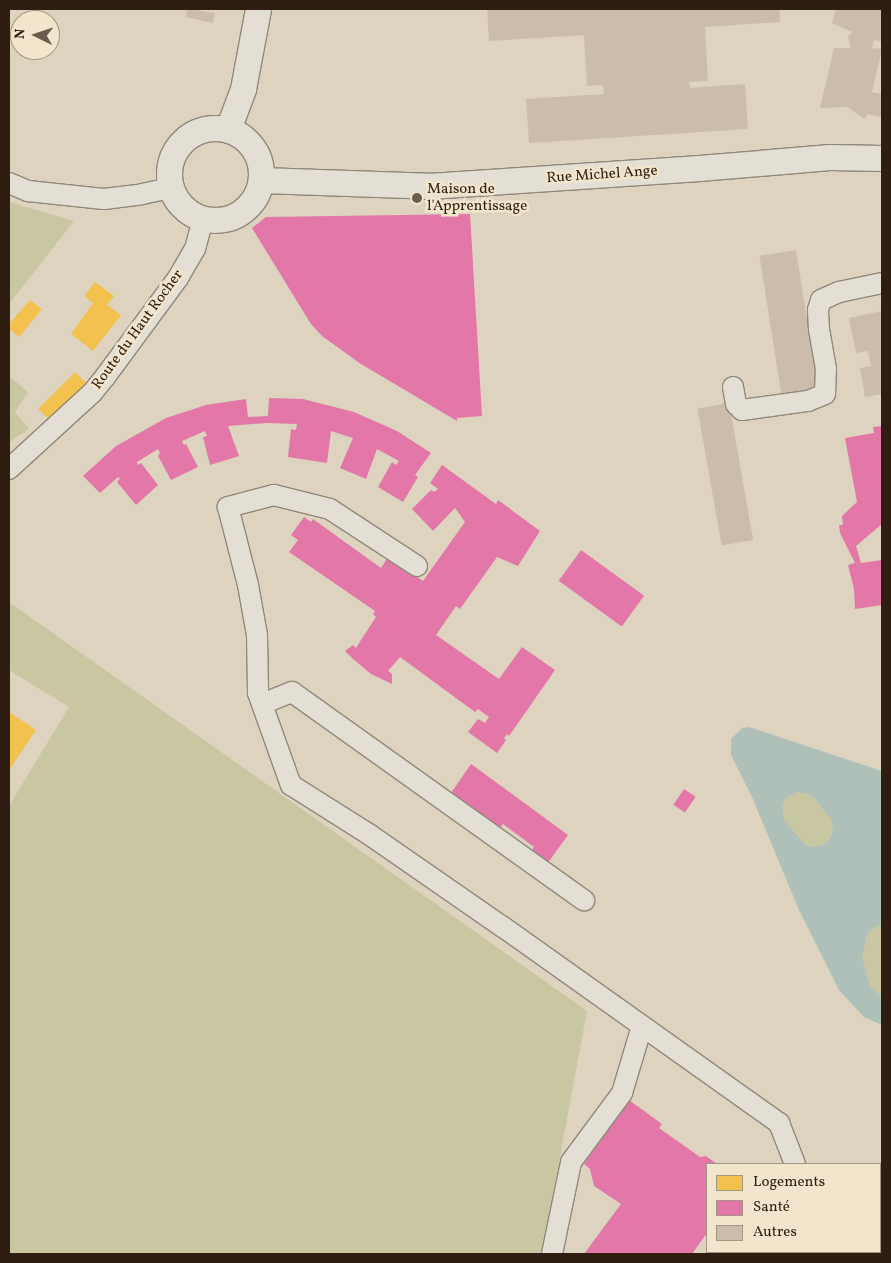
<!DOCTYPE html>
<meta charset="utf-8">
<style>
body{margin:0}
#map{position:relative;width:891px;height:1263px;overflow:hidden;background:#ddd3be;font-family:Vollkorn,serif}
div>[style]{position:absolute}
.green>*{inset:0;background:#c9c7a2}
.water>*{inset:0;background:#afc0b8}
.homes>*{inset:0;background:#f2c14e;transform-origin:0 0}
.health>*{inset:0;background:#e377a8;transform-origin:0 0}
.building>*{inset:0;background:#ccbcac;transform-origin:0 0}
.roads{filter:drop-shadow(1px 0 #90887b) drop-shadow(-1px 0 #90887b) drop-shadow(0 1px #90887b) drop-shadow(0 -1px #90887b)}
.minor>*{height:20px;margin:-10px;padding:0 10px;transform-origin:10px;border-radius:10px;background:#e4dfd4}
.tertiary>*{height:25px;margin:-12.5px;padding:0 12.5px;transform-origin:12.5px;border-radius:12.5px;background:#e4dfd4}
.tertiary>.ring{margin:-12.5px;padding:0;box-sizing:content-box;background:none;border:25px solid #e4dfd4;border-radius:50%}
.dots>*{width:14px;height:14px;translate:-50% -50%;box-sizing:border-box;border:2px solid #f1e6cc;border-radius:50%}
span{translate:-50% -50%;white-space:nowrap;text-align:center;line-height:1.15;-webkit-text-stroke:5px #f1e6cc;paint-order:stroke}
.street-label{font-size:15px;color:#2e1d10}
.poi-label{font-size:15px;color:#2e1d10}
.left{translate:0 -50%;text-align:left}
.frame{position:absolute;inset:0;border:10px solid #2e1d10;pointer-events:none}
.legend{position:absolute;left:706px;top:1163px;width:175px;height:90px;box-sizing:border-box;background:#f1e6cc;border:1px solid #a39681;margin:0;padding:6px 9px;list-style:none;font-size:15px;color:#2e1d10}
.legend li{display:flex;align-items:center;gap:10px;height:25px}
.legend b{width:25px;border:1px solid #a39681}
.north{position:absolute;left:10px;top:10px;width:50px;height:50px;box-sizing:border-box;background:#f1e6cc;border:1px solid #a39681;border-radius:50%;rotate:274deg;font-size:14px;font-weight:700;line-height:20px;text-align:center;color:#2e1d10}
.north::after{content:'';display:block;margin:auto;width:18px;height:22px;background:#6b5d4d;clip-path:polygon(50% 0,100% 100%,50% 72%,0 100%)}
</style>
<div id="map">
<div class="green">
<div style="clip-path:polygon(9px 202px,74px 221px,9px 304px)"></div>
<div style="clip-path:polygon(9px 376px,28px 392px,15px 412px,29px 429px,9px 442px)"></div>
<div style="clip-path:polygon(9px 602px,587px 1011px,542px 1254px,9px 1254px,9px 806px,69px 707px,9px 670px)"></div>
<div style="clip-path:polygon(797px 792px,808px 794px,813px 797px,831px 819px,833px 830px,828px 841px,824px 845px,812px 847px,806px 845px,784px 820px,781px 808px,783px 803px,786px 798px)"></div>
<div style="clip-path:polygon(882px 924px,882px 998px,870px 986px,862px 957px,867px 935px,872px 929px)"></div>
</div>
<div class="water">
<div style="clip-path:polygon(evenodd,749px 727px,882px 771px,882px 924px,872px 929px,867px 935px,862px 957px,870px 986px,882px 998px,882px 1025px,864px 1017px,839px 990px,799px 910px,752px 797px,731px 755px,731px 739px,742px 728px,749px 727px,797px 792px,808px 794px,813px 797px,831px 819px,833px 831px,828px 841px,823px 845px,812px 847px,806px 845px,784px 820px,782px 808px,783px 803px,786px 798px,797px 792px)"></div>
</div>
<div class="homes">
<div style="clip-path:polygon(95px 282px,114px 296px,107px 305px,121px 315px,93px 351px,71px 334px,93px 303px,84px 296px)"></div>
<div style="clip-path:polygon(30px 300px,42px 309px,19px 337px,9px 329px,9px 324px)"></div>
<div style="left:75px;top:372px;width:16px;height:52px;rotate:45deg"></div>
<div style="clip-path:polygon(9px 712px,36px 730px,9px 770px)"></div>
</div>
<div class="health">
<div style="clip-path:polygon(470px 214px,482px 416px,457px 418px,457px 421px,361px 364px,322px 336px,311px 324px,252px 228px,266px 217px)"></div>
<div style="clip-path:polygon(269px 398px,303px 399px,354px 412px,397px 431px,431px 453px,415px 475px,418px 477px,403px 502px,378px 487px,392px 462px,396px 465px,399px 461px,377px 449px,366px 479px,340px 468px,353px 438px,331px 431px,327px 463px,288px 457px,291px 429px,296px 430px,297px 424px,267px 423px,228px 426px,239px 456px,210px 465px,203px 437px,207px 436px,205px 431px,182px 441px,184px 445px,186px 444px,198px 467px,171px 480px,158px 456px,160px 453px,158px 449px,137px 462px,138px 465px,141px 463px,158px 485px,136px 505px,117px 482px,120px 478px,118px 477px,100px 493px,83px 476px,116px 446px,166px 418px,206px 405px,246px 399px,248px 417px,268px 416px)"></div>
<div style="clip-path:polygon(882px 426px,882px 524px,856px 546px,861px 563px,882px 560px,882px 605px,855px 609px,854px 589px,848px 565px,855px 563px,840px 533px,839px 525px,843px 525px,842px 516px,857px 502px,845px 438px,874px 433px,873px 427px)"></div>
<div style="clip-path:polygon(442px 465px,496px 504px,498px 500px,540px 531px,518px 566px,497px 557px,460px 609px,456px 606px,436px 635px,499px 679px,522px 647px,555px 670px,509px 736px,507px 734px,504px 738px,506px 740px,497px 753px,468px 732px,478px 719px,485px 723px,489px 717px,478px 709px,475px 712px,400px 657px,388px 671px,392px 674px,392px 684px,371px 674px,353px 659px,345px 651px,353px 645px,356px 648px,359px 643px,376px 617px,373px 614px,375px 611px,289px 552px,298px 540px,291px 535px,304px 517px,311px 522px,313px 519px,381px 568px,388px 557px,423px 581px,465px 522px,455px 508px,433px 531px,412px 509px,431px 490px,434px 492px,438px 489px,430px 483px)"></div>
<div style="left:581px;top:550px;width:78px;height:38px;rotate:36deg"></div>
<div style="clip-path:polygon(471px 764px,568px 835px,547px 864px,531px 852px,534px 847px,503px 824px,500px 828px,451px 793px)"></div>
<div style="left:684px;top:789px;width:14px;height:19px;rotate:34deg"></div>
<div style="clip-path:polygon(629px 1100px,662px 1124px,659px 1128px,700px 1157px,706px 1156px,717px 1164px,707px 1164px,707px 1233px,692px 1254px,584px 1254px,621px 1204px,594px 1186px,590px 1169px,584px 1164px)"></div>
</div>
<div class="building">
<div style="clip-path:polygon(187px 9px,215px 13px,213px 23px,186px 17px)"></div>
<div style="clip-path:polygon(487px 9px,779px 9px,780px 22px,705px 27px,708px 81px,689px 82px,690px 88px,745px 84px,748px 129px,529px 143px,526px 99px,604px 94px,603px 85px,587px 86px,584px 35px,489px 41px)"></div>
<div style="clip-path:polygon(836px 9px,882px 9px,882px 42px,874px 40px,872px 48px,882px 49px,872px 92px,882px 94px,882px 117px,867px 114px,865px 119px,863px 118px,848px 107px,820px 108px,834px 48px,850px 48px,850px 44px,848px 37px,852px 32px,832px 23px)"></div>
<div style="left:796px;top:250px;width:143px;height:37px;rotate:81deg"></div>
<div style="clip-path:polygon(882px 311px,882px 394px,865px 397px,860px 368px,871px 366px,868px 351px,856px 353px,849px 318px)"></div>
<div style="left:729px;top:403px;width:139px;height:32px;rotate:80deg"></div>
</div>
<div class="roads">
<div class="minor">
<div style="left:9px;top:183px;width:21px;rotate:23deg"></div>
<div style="left:28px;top:191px;width:76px;rotate:6deg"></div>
<div style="left:104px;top:199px;width:38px;rotate:-7deg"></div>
<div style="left:142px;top:194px;width:29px;rotate:-12deg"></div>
<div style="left:733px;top:387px;width:17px;rotate:80deg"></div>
<div style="left:736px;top:404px;width:8px;rotate:45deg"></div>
<div style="left:742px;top:410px;width:67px;rotate:-7.8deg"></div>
<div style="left:808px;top:401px;width:18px;rotate:-22deg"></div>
<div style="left:825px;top:394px;width:25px;rotate:-88deg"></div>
<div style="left:826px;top:369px;width:40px;rotate:-100deg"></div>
<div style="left:819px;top:330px;width:20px;rotate:-93deg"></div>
<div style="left:818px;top:310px;width:10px;rotate:-73deg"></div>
<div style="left:821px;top:300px;width:20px;rotate:-24deg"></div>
<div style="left:839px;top:292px;width:44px;rotate:-11.8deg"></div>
<div style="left:9px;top:469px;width:113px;rotate:-42.5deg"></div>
<div style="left:92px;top:393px;width:21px;rotate:-51deg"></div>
<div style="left:105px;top:377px;width:123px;rotate:-53.6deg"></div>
<div style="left:178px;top:278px;width:34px;rotate:-60deg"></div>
<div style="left:195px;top:249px;width:31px;rotate:-75deg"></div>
<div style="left:417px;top:566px;width:104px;rotate:-146.8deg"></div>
<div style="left:330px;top:509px;width:58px;rotate:-166deg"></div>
<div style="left:274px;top:495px;width:48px;rotate:165.4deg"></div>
<div style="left:228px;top:507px;width:81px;rotate:75.6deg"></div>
<div style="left:248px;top:585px;width:51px;rotate:79.8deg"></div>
<div style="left:257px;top:635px;width:58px;rotate:89deg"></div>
<div style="left:258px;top:693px;width:98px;rotate:70.3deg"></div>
<div style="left:291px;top:785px;width:93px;rotate:32.3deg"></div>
<div style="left:370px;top:835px;width:162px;rotate:34.7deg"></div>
<div style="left:503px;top:927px;width:339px;rotate:35.4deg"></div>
<div style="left:779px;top:1123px;width:44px;rotate:68.7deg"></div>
<div style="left:262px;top:704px;width:32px;rotate:-22deg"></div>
<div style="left:292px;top:692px;width:359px;rotate:35.5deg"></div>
<div style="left:880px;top:1222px;width:2px;rotate:27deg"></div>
<div style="left:552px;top:1254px;width:94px;rotate:-78.3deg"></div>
<div style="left:571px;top:1162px;width:86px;rotate:-53.5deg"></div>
<div style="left:622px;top:1093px;width:70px;rotate:-73.4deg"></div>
<div style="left:727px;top:1254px;width:3px;rotate:-45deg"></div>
</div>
<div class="tertiary">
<div class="ring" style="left:169px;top:128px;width:67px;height:67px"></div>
<div style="left:228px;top:129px;width:43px;rotate:-69.4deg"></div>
<div style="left:243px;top:89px;width:81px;rotate:-79.4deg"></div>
<div style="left:261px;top:180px;width:168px;rotate:2deg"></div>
<div style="left:429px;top:186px;width:271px;rotate:-3.8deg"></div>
<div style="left:699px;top:168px;width:131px;rotate:-4.8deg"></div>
<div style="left:830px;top:157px;width:52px;rotate:1.1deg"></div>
</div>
</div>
<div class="dots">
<div style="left:417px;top:198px;background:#6b5d4d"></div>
</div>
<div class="street-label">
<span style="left:602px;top:175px;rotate:-4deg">Rue Michel Ange</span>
<span style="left:138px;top:330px;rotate:-54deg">Route du Haut Rocher</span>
</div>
<div class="poi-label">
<span class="left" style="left:427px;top:198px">Maison de<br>l'Apprentissage</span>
</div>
<div class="frame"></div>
<ul class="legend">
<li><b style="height:14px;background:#f2c14e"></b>Logements</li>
<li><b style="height:14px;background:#e377a8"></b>Santé</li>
<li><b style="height:14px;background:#ccbcac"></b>Autres</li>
</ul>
<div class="north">N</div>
</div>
